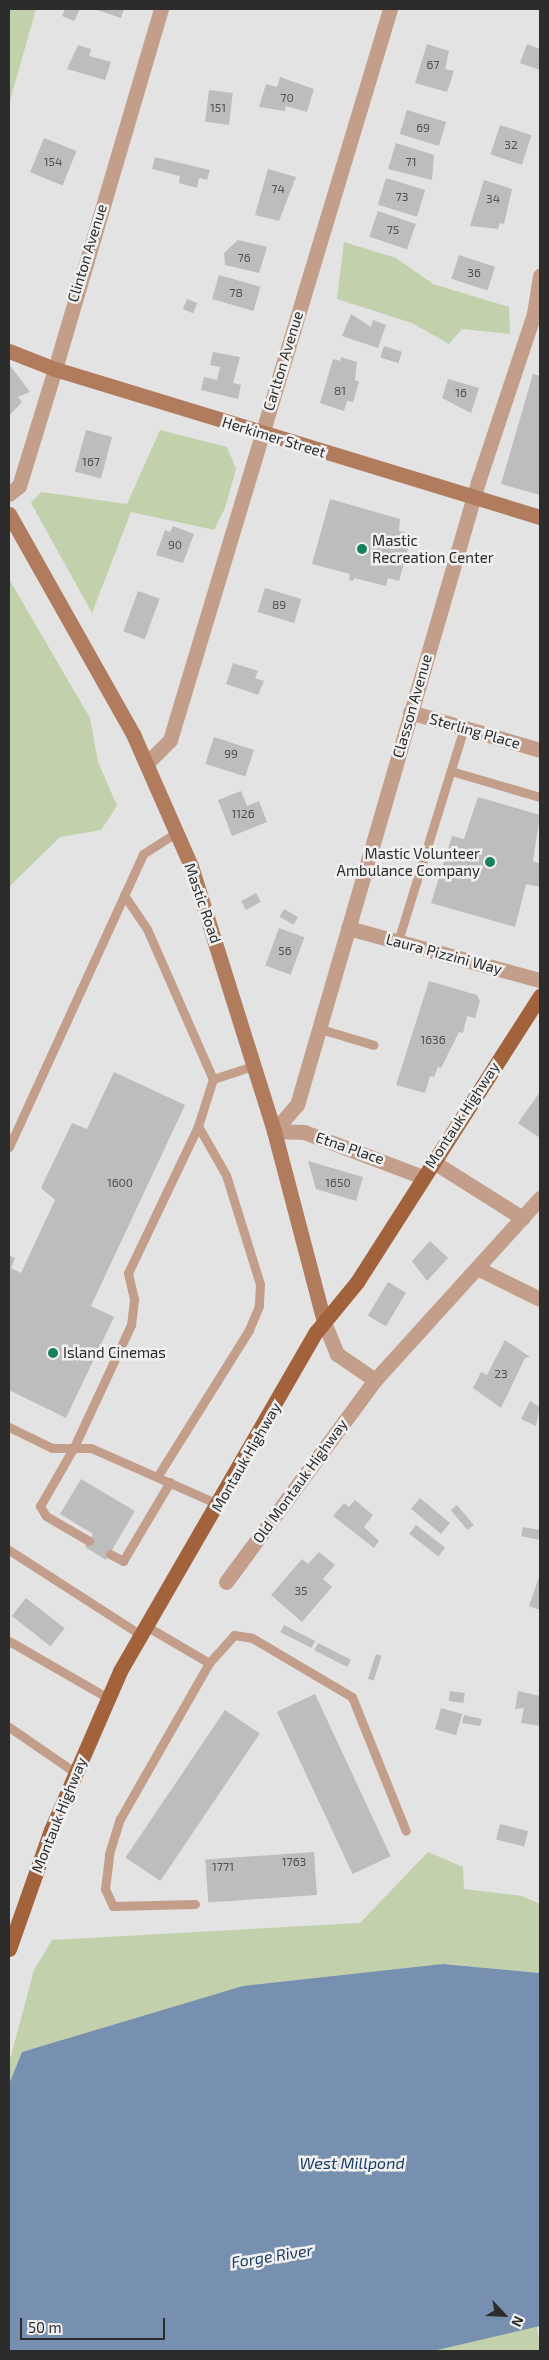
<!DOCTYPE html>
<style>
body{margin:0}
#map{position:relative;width:549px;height:2360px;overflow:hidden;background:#e3e3e4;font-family:"Exo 2",sans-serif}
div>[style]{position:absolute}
.green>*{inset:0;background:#c2d0ab}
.water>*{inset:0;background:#7890b0}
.building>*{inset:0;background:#bebdbe;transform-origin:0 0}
.service>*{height:9px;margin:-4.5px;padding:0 4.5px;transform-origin:4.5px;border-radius:4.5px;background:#c39e8a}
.minor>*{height:15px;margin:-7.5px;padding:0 7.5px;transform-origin:7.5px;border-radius:7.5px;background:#c39e8a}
.secondary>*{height:15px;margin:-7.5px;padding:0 7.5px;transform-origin:7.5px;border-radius:7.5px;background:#b17c5d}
.primary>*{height:15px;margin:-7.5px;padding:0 7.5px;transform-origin:7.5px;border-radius:7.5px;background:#a2623c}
.dots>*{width:14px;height:14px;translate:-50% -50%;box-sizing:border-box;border:2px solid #f1f1f2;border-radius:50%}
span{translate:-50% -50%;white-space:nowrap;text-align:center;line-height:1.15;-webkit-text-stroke:5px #f1f1f2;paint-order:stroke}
.number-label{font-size:12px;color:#505050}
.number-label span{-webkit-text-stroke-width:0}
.street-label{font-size:15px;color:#2c2c2c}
.poi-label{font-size:15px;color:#2c2c2c}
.left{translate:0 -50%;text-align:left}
.right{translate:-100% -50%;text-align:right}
.water-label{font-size:16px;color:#1a3c68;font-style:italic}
.frame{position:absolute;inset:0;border:10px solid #2c2c2c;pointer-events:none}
.north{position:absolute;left:479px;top:2290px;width:50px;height:50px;-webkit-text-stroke:4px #f1f1f2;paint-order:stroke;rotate:115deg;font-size:14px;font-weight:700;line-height:20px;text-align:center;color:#2c2c2c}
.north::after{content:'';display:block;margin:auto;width:18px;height:22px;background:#2c2c2c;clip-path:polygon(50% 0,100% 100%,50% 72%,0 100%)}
.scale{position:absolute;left:20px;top:2318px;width:145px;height:22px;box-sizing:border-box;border:2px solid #2c2c2c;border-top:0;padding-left:6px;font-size:15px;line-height:18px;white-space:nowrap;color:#2c2c2c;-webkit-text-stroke:4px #f1f1f2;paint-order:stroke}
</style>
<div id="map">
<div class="green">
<div style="clip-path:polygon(9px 9px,36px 9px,9px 104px)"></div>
<div style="clip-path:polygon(344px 242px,396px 258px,433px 284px,509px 307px,510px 334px,462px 329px,449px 344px,412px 323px,337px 299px)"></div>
<div style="clip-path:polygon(160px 430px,227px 447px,236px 469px,225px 508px,214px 530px,131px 512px,92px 613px,31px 503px,41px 492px,127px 504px)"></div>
<div style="clip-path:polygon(9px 579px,90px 718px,98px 762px,117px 806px,101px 830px,60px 837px,9px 887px)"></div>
<div style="clip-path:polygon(428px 1852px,463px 1867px,464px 1889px,522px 1896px,540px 1904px,540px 1973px,443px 1964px,71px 2038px,22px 2052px,9px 2084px,9px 2063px,34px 1970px,52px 1940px,360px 1923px)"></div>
<div style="clip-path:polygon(537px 2325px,540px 2351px,433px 2351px)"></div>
</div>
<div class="water">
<div style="clip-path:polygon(443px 1964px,540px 1973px,540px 2326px,433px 2351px,9px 2351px,9px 2084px,22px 2052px,243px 1986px)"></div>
</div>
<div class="building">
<div style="clip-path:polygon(65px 9px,80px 9px,74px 21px,62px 16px)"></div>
<div style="clip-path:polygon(94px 9px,124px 9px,121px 18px)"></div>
<div style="clip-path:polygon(427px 44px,449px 51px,445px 69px,454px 71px,447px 92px,415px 83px)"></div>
<div style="clip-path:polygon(527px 44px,540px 49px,540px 70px,520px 63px)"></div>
<div style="clip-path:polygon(78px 45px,91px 49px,89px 56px,111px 62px,105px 80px,67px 69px)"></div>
<div style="clip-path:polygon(280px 77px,314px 89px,307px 112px,286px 106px,285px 111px,259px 107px,266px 84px,277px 87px)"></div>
<div style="left:209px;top:90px;width:24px;height:32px;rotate:7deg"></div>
<div style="left:407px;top:110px;width:41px;height:25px;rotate:17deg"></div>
<div style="left:500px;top:125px;width:33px;height:31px;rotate:18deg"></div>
<div style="left:44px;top:138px;width:35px;height:37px;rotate:22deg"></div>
<div style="clip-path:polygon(396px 143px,434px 155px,432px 180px,388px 169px)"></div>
<div style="clip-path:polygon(155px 157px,210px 170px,207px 180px,199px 178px,197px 188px,179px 183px,180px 176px,152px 169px)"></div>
<div style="clip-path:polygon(268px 169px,296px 177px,279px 221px,255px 215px)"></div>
<div style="left:386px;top:178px;width:41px;height:28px;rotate:17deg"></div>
<div style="clip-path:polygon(484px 180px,512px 189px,504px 224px,500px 223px,498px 229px,470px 226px)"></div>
<div style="left:378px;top:211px;width:40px;height:27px;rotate:19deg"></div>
<div style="clip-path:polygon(238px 240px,267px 247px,259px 273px,225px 265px,224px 253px)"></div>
<div style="left:459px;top:255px;width:38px;height:25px;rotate:18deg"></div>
<div style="left:219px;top:275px;width:43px;height:25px;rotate:16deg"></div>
<div style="left:187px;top:299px;width:11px;height:11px;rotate:22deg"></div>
<div style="clip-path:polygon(351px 314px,371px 327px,373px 320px,386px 325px,378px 348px,342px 336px)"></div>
<div style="left:384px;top:346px;width:19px;height:12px;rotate:18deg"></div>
<div style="clip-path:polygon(213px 352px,240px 357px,233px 383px,241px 385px,238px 399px,201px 390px,204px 377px,217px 380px,220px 367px,210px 365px)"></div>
<div style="clip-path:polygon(341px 357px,357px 362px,355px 380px,359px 382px,353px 402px,347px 401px,344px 411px,320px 403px,333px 359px,340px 361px)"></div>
<div style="clip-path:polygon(9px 364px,30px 392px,18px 397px,22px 402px,9px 416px)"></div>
<div style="clip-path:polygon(533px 374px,540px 376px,540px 495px,501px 484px)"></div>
<div style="clip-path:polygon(448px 379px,479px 388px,471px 413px,442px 398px)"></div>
<div style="left:86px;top:430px;width:27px;height:43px;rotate:15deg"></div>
<div style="clip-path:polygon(330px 499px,400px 519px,399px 531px,412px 534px,399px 581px,388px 578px,386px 586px,354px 578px,353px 581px,349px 580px,350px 574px,312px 564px)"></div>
<div style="clip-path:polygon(173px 526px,194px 534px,183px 563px,156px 555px,165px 530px,170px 532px)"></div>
<div style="left:265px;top:588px;width:38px;height:25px;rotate:17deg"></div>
<div style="left:138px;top:591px;width:23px;height:43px;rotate:20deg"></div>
<div style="clip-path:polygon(233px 663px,258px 671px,255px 678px,264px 681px,258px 695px,226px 684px)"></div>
<div style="left:214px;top:737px;width:42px;height:28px;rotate:18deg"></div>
<div style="clip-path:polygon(241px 791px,247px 806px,259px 801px,267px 822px,232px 836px,218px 800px)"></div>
<div style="clip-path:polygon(478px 797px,540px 815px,533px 861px,540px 864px,540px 887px,526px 884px,515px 927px,431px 903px,452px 836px,464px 839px)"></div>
<div style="left:256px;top:893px;width:10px;height:17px;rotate:61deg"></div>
<div style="left:284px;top:909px;width:16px;height:9px;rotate:30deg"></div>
<div style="left:279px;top:928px;width:27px;height:40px;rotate:20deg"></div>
<div style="clip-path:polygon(429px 981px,477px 995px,480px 1001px,475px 1018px,467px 1016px,463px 1033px,459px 1032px,441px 1068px,438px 1067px,434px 1077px,430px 1076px,425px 1093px,396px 1085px)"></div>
<div style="clip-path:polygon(114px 1072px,185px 1105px,91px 1306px,114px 1317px,66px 1418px,9px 1390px,9px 1255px,15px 1258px,11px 1268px,21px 1273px,55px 1200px,41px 1188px,72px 1123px,87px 1129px)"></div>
<div style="clip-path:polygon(540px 1092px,540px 1138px,518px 1123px)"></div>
<div style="clip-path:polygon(308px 1161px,363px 1177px,356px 1201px,316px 1189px)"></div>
<div style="clip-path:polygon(430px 1241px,448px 1258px,427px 1281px,412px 1261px)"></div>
<div style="left:388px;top:1282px;width:21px;height:39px;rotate:31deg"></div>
<div style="clip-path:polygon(505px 1340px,530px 1357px,525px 1358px,501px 1408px,473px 1388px,481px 1372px,487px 1375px)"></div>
<div style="clip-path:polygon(530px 1401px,540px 1407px,536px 1426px,521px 1419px)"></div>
<div style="clip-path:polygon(81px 1479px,135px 1511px,106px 1560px,85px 1547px,93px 1534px,60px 1514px)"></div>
<div style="left:420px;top:1498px;width:39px;height:14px;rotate:40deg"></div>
<div style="clip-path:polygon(355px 1500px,373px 1515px,364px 1527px,379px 1541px,374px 1548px,333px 1516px,344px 1503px,349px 1507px)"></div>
<div style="left:457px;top:1505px;width:26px;height:8px;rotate:50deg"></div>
<div style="left:416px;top:1525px;width:37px;height:11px;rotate:38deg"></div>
<div style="clip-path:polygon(523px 1527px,540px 1530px,540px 1540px,521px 1536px)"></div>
<div style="clip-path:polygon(319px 1552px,335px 1565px,323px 1579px,332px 1587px,302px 1622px,271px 1595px,302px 1559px,308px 1564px)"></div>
<div style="clip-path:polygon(540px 1574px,540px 1610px,529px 1606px)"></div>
<div style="left:26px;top:1598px;width:49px;height:23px;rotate:38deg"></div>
<div style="left:284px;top:1625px;width:35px;height:8px;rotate:27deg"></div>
<div style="left:318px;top:1643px;width:37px;height:8px;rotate:27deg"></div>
<div style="left:376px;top:1654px;width:6px;height:26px;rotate:18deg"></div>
<div style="left:450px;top:1691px;width:15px;height:10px;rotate:8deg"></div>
<div style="clip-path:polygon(518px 1691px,540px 1696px,540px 1726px,521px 1723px,524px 1708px,515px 1709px)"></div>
<div style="left:315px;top:1694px;width:179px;height:42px;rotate:65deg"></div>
<div style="left:441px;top:1708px;width:22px;height:22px;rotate:16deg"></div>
<div style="left:225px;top:1710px;width:42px;height:178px;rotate:34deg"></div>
<div style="clip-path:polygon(464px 1715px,482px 1719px,480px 1726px,462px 1723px)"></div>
<div style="left:500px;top:1824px;width:29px;height:16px;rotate:14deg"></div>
<div style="left:314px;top:1852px;width:43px;height:109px;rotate:86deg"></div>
</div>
<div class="service">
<div style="left:451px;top:771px;width:93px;rotate:16.3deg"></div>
<div style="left:124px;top:895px;width:41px;rotate:55.9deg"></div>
<div style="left:147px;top:929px;width:164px;rotate:66.3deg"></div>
<div style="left:213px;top:1079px;width:49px;rotate:107.7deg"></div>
<div style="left:198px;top:1126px;width:56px;rotate:60.3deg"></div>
<div style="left:226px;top:1175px;width:114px;rotate:72.7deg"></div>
<div style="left:260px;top:1284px;width:22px;rotate:93deg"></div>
<div style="left:259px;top:1306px;width:26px;rotate:113deg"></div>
<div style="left:249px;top:1330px;width:173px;rotate:122deg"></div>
<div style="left:398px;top:941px;width:223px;rotate:-72.8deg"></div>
<div style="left:317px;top:1028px;width:59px;rotate:16.6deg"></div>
<div style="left:213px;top:1079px;width:42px;rotate:-18deg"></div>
<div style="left:9px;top:1147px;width:322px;rotate:-65.4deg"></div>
<div style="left:143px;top:854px;width:40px;rotate:-32.9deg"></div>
<div style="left:9px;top:1427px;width:48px;rotate:26deg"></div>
<div style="left:52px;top:1448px;width:39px"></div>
<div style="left:91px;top:1448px;width:139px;rotate:23.8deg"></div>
<div style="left:89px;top:1541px;width:50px;rotate:-149.8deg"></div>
<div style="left:46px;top:1516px;width:12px;rotate:-121deg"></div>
<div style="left:40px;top:1506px;width:68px;rotate:-60deg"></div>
<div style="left:74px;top:1447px;width:135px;rotate:-65deg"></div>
<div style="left:131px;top:1325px;width:26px;rotate:-83deg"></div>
<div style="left:134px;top:1299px;width:27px;rotate:-103deg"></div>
<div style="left:128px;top:1273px;width:163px;rotate:-64.5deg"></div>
<div style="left:9px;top:1550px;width:157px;rotate:32.8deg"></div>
<div style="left:110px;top:1554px;width:15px;rotate:28deg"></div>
<div style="left:123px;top:1561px;width:92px;rotate:-59.3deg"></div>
<div style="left:146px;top:1626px;width:73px;rotate:30.4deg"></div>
<div style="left:209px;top:1663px;width:38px;rotate:-48deg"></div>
<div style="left:234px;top:1635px;width:18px;rotate:9deg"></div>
<div style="left:252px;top:1638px;width:116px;rotate:30.5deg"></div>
<div style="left:352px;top:1697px;width:144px;rotate:68.1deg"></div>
<div style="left:9px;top:1641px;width:114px;rotate:29.9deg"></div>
<div style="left:9px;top:1727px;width:81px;rotate:34.5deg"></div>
<div style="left:195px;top:1904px;width:82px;rotate:178.6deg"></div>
<div style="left:113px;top:1906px;width:19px;rotate:-115deg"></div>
<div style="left:105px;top:1889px;width:35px;rotate:-83deg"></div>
<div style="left:109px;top:1854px;width:37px;rotate:-73deg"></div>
<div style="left:120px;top:1819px;width:180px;rotate:-60.3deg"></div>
</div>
<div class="minor">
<div style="left:9px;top:494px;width:13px;rotate:-39deg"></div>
<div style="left:19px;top:486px;width:122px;rotate:-72.9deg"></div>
<div style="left:55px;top:369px;width:375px;rotate:-73.6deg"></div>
<div style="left:410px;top:712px;width:135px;rotate:16.3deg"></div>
<div style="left:146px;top:764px;width:34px;rotate:-45deg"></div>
<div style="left:170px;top:740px;width:763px;rotate:-73.25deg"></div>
<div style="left:348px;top:928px;width:199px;rotate:15.2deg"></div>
<div style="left:274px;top:1131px;width:35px;rotate:-49deg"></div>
<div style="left:297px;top:1105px;width:649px;rotate:-73.8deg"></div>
<div style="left:478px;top:482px;width:177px;rotate:-71.6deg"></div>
<div style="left:534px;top:314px;width:39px;rotate:-81deg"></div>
<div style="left:274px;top:1131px;width:30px;rotate:2deg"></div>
<div style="left:304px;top:1132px;width:127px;rotate:20.7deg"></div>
<div style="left:432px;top:1161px;width:107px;rotate:32.3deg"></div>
<div style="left:479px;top:1269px;width:68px;rotate:26.2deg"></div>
<div style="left:324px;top:1322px;width:35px;rotate:68deg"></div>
<div style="left:337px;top:1354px;width:46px;rotate:34.4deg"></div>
<div style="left:226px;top:1582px;width:251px;rotate:-53.6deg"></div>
<div style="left:375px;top:1380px;width:246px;rotate:-47.8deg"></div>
</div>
<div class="secondary">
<div style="left:9px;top:351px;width:49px;rotate:21.4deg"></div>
<div style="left:55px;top:369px;width:507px;rotate:16.97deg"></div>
<div style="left:9px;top:514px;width:253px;rotate:60.6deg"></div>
<div style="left:133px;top:734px;width:144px;rotate:66.3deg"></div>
<div style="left:191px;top:866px;width:278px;rotate:72.6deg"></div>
<div style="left:274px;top:1131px;width:197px;rotate:75.3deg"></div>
</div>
<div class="primary">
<div style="left:9px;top:1949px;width:126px;rotate:-70.6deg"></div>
<div style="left:51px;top:1830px;width:173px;rotate:-66.5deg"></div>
<div style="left:120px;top:1671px;width:392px;rotate:-60deg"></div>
<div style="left:316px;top:1332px;width:65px;rotate:-50.6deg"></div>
<div style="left:357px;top:1282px;width:340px;rotate:-57.4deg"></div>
</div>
<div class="dots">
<div style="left:362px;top:549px;background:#15815e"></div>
<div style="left:490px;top:862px;background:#15815e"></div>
<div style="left:53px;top:1353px;background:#15815e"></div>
</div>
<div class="number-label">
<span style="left:433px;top:65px">67</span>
<span style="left:287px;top:98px">70</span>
<span style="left:218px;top:108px">151</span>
<span style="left:423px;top:128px">69</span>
<span style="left:511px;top:145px">32</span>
<span style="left:53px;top:162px">154</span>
<span style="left:411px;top:162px">71</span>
<span style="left:278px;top:189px">74</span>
<span style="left:402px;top:197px">73</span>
<span style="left:493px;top:199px">34</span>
<span style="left:393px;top:230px">75</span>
<span style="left:244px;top:258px">76</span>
<span style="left:474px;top:273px">36</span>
<span style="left:236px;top:293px">78</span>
<span style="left:340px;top:391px">81</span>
<span style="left:461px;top:393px">16</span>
<span style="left:91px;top:462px">167</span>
<span style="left:175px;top:545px">90</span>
<span style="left:279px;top:605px">89</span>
<span style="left:231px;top:754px">99</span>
<span style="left:243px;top:814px">1126</span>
<span style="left:285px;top:951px">56</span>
<span style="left:433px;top:1040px">1636</span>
<span style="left:120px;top:1183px">1600</span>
<span style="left:338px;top:1183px">1650</span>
<span style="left:501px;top:1374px">23</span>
<span style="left:301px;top:1591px">35</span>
<span style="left:294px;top:1862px">1763</span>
<span style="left:223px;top:1867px">1771</span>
</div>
<div class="street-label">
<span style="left:87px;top:253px;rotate:-73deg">Clinton Avenue</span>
<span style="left:283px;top:361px;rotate:-73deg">Carlton Avenue</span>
<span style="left:274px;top:437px;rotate:17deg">Herkimer Street</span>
<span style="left:412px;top:706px;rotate:-74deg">Classon Avenue</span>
<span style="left:475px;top:731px;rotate:16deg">Sterling Place</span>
<span style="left:203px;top:903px;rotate:71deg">Mastic Road</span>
<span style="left:444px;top:954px;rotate:15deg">Laura Pizzini Way</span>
<span style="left:462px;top:1115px;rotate:-57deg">Montauk Highway</span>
<span style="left:350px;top:1148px;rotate:19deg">Etna Place</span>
<span style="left:246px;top:1457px;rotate:-60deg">Montauk Highway</span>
<span style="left:300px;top:1481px;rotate:-54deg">Old Montauk Highway</span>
<span style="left:59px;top:1815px;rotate:-68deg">Montauk Highway</span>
</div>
<div class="poi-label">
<span class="left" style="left:372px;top:549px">Mastic<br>Recreation Center</span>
<span class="right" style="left:480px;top:862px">Mastic Volunteer<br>Ambulance Company</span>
<span class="left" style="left:63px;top:1353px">Island Cinemas</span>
</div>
<div class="water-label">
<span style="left:352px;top:2163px">West Millpond</span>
<span style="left:272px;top:2256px;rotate:-9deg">Forge River</span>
</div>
<div class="frame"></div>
<div class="north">N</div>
<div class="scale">50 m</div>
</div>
